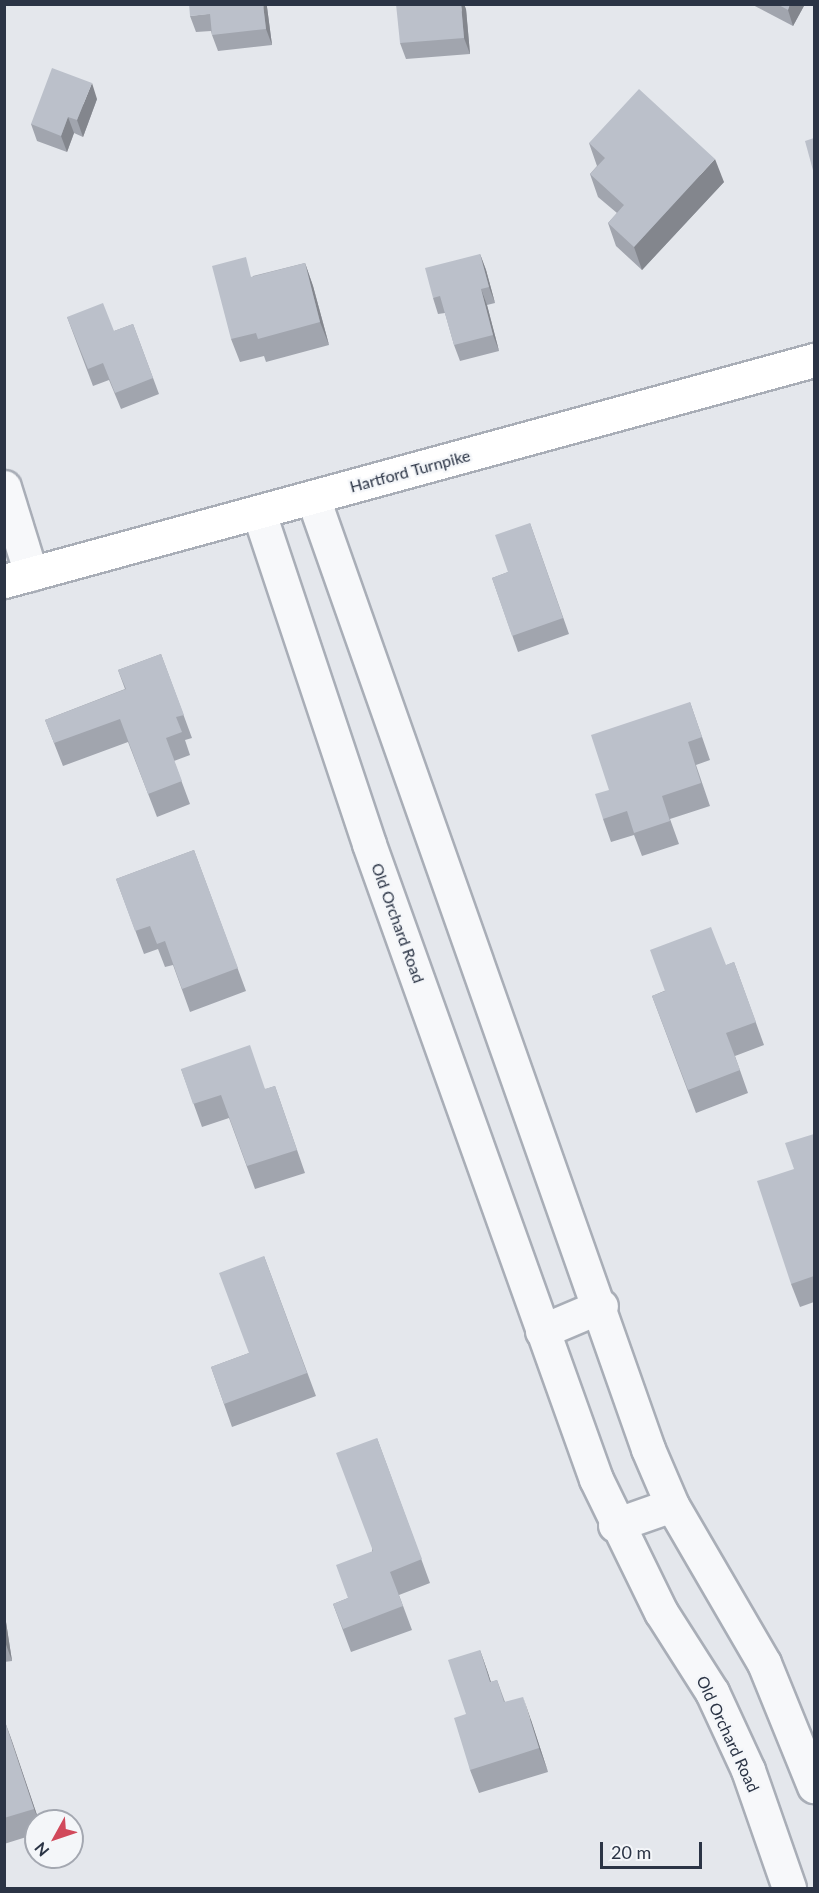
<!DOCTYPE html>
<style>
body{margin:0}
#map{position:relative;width:819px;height:1893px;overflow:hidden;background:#e4e7ec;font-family:Lato,sans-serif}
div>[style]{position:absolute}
.roads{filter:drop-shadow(2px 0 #a9aeb7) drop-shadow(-2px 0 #a9aeb7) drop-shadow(0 2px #a9aeb7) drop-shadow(0 -2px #a9aeb7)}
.minor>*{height:33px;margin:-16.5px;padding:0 16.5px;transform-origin:16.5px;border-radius:16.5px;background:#f7f8fa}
.secondary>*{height:33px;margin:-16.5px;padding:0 16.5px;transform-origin:16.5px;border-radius:16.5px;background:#fff}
.wall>*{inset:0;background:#a1a5ae}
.shaded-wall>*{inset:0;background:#83868d}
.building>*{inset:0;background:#bbc0ca}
span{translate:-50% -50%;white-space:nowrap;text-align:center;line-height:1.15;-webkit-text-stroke:4.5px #f4f6f9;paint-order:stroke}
.street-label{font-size:16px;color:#2b3445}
.frame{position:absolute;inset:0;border:6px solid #2b3445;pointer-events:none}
.north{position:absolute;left:24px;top:1809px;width:60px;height:60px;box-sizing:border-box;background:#f4f6f9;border:2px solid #a4a8b1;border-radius:50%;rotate:230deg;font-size:16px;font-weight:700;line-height:24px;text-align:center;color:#2b3445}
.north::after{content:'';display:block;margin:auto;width:21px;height:27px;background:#d1495b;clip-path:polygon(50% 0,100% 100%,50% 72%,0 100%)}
.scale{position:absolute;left:600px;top:1842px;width:102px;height:27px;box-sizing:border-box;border:3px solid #2b3445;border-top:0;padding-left:8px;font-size:18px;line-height:21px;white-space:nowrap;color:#2b3445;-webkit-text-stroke:4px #f4f6f9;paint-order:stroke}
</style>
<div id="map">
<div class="roads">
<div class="minor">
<div style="left:4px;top:487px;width:91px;rotate:72.8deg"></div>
<div style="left:313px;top:498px;width:1008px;rotate:70.59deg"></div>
<div style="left:648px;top:1449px;width:61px;rotate:66.8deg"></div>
<div style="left:672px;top:1505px;width:183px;rotate:59.8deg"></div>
<div style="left:764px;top:1663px;width:133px;rotate:67.9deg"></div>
<div style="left:259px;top:513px;width:349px;rotate:71.6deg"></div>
<div style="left:369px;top:844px;width:674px;rotate:70.33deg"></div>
<div style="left:596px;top:1479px;width:148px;rotate:64deg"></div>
<div style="left:661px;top:1612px;width:95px;rotate:57.5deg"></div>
<div style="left:712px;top:1692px;width:86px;rotate:65.2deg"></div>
<div style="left:748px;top:1770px;width:125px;rotate:70.8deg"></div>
<div style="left:542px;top:1331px;width:64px;rotate:-23deg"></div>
<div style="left:615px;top:1525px;width:60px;rotate:-19.3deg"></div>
</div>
<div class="secondary">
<div style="left:4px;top:581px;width:840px;rotate:-15.26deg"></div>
</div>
</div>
<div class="wall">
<div style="clip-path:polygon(751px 4px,805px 4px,793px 26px)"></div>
<div style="clip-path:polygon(267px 7px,272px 45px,218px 51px,212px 35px,211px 31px,196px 32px,190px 16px)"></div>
<div style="clip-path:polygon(466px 9px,470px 54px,406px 59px,400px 43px)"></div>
<div style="clip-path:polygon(97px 99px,83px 137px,74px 133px,67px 152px,37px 141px,31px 124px)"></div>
<div style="clip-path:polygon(589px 143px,724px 182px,642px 270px,616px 246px,608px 223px,617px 213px,598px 197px,590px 174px,597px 166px)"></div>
<div style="clip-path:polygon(480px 254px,486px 270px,495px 303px,487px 305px,499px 351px,460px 361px,454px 345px,445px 313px,438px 314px,433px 298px)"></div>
<div style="clip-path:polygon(305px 263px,313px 286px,329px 345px,266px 362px,264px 356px,240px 362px,231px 339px,253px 276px)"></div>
<div style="clip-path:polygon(67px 317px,114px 331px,133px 324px,159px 394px,121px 409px,109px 380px,93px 386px)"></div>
<div style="clip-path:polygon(530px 523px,569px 634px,518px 652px,492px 578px,508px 572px)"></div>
<div style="clip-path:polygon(161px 654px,192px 738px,185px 740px,190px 755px,174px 761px,190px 804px,157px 817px,128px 742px,63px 766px,45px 720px,125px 689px,118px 670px)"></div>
<div style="clip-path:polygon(690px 702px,710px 760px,696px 765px,710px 806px,670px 819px,679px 844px,642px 856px,634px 835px,611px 842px,603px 819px,609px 790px)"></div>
<div style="clip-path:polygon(194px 850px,246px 991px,190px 1012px,173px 965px,165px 967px,158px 949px,144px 954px,116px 879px)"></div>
<div style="clip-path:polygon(734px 962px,764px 1045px,735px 1056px,748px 1093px,696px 1113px,652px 996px)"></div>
<div style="clip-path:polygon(181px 1069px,266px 1089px,275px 1086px,305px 1173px,255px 1189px,229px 1118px,202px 1127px)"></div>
<div style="clip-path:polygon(814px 1134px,814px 1302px,800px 1307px,791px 1284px,794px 1169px)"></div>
<div style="clip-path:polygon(264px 1256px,316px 1396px,232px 1427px,211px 1367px,249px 1353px)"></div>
<div style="clip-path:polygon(377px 1438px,430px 1583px,399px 1595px,412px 1630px,351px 1652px,333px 1604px,348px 1598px,372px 1552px)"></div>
<div style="clip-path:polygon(4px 1609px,12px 1661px,4px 1662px)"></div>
<div style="clip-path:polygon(480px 1650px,491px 1682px,497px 1680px,505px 1702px,531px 1720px,548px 1772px,479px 1793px,470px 1770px,466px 1714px)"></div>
<div style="clip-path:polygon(4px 1719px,39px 1821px,36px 1821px,36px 1834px,4px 1844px)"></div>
</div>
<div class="shaded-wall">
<div style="clip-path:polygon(263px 4px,267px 4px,267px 7px,272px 45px,266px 29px)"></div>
<div style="clip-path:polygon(461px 4px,464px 4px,466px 9px,470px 54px,464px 38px)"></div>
<div style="clip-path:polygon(790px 4px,805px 4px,793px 26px,788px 10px)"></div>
<div style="clip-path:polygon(92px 83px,97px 99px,83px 137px,77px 120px)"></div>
<div style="clip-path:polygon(68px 117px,74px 133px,67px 152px,61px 136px)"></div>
<div style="clip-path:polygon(715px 159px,724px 182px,642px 270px,634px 247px)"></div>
<div style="clip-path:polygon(480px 254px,486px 270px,495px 303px,489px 287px)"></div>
<div style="clip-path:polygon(305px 263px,313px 286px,329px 345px,320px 322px)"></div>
<div style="clip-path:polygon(481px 289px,487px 305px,499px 351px,493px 335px)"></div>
<div style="clip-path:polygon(4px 1609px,12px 1661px,4px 1639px)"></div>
<div style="clip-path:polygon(480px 1650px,488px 1673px,498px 1706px,490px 1682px)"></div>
<div style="clip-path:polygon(523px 1697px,531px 1720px,548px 1772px,539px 1748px)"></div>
<div style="clip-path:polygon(4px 1719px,12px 1741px,39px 1821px,34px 1809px)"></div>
</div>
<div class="building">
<div style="clip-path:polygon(189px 4px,263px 4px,266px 29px,212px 35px,210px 14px,190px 16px)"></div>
<div style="clip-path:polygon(396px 4px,461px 4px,464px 38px,400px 43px)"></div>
<div style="clip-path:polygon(777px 4px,790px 4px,788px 10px)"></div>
<div style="clip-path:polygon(52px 68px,92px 83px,77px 120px,68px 117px,61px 136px,31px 124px)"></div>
<div style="clip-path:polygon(639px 89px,715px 159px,634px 247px,608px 223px,624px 205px,590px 174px,605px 158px,589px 143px)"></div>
<div style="clip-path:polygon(814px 138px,814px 174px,805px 141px)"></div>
<div style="clip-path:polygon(480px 254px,489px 287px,481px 289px,493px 335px,454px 345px,440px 296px,433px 298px,425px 268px)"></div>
<div style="clip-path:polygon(246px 257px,251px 277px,305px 263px,320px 322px,258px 339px,256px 333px,231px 339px,212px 266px)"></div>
<div style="clip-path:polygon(103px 303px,114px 331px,133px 324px,153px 378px,115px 393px,103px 363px,88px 369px,67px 317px)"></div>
<div style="clip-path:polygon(530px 523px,563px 618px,512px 636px,492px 578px,508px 572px,495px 535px)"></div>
<div style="clip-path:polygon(161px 654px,184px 715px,176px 717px,182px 732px,166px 738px,182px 781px,148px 794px,120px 719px,54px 743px,45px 720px,126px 689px,118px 670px)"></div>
<div style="clip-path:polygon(690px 702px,702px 737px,688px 742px,701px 783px,662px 796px,670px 821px,634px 833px,627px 811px,603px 819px,595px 794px,609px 790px,591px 735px)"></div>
<div style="clip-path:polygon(194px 850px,238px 968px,182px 989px,165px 941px,157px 944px,150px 926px,135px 931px,116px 879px)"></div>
<div style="clip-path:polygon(711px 927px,726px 965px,734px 962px,756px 1022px,726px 1033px,740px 1070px,688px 1090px,652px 996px,665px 991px,650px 950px)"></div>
<div style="clip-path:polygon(250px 1045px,265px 1089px,275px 1086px,297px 1150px,247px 1166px,221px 1095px,193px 1104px,181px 1069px)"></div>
<div style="clip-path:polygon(814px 1134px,814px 1276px,791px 1284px,757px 1181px,794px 1169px,785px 1143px)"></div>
<div style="clip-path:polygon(264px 1256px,307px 1373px,224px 1404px,211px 1367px,249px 1353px,219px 1273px)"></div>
<div style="clip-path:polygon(377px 1438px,422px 1559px,390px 1572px,403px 1606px,343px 1629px,333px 1604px,348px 1598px,336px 1565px,373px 1551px,336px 1453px)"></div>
<div style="clip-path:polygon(480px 1650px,490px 1682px,497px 1680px,504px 1702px,523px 1697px,539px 1748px,470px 1770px,454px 1718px,466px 1714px,448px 1660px)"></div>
<div style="clip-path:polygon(4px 1719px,34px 1809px,4px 1818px)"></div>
</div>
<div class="street-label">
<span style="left:410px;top:471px;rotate:-15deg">Hartford Turnpike</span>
<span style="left:398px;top:923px;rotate:70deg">Old Orchard Road</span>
<span style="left:728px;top:1734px;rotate:65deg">Old Orchard Road</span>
</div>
<div class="frame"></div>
<div class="north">N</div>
<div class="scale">20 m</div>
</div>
